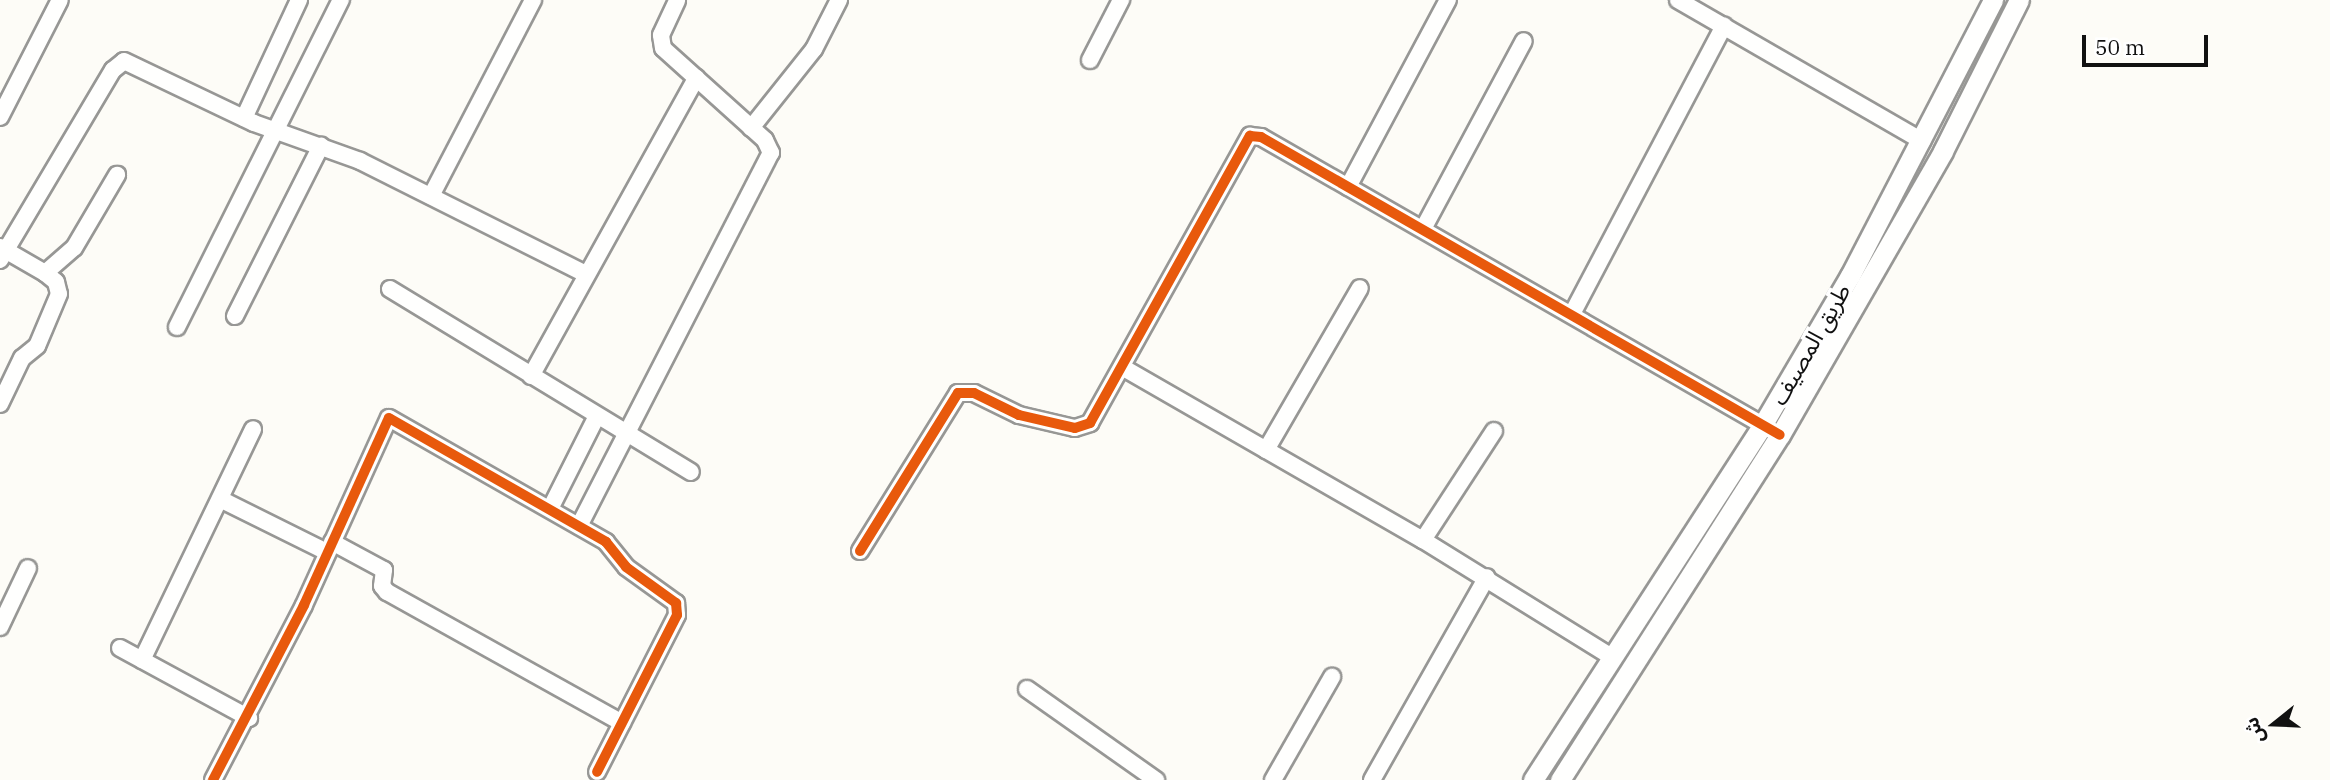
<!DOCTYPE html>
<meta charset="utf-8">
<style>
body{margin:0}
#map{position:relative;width:2330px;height:780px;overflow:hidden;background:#fdfcf7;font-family:"IBM Plex Serif","Noto Sans Arabic",serif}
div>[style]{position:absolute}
.roads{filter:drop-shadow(2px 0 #979795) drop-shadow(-2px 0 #979795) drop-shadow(0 2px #979795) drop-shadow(0 -2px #979795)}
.minor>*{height:16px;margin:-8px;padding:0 8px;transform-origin:8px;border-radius:8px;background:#fffffe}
.tertiary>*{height:19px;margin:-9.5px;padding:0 9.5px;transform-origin:9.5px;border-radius:9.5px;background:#fffffe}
.cycleway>*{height:10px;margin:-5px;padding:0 5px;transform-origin:5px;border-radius:5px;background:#e8590c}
span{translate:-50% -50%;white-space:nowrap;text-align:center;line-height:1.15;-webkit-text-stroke:7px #fff;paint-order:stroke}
.street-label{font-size:23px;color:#111}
.north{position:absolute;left:2239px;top:689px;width:70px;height:70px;-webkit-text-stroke:5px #fff;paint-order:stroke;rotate:252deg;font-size:19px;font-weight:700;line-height:28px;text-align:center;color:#111}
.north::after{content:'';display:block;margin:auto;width:24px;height:32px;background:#111;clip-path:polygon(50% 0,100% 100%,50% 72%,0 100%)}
.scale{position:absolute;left:2082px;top:35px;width:126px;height:32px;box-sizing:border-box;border:4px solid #111;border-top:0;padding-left:9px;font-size:21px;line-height:24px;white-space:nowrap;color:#111;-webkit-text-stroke:5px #fff;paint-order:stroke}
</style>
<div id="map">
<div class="roads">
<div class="minor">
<div style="left:1678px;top:0;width:282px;rotate:30deg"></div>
<div style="left:1090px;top:60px;width:68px;rotate:-62.7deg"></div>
<div style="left:0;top:117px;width:131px;rotate:-62.9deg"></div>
<div style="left:244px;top:118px;width:130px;rotate:-65deg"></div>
<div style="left:751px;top:128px;width:101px;rotate:-51.4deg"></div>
<div style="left:814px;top:49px;width:55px;rotate:-63deg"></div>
<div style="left:1348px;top:187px;width:212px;rotate:-61.9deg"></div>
<div style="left:431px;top:196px;width:221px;rotate:-62.5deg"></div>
<div style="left:1423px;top:229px;width:213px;rotate:-61.8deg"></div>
<div style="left:0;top:247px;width:52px;rotate:30deg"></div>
<div style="left:45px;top:273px;width:14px;rotate:39deg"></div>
<div style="left:56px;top:282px;width:12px;rotate:76deg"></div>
<div style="left:59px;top:294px;width:56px;rotate:112.9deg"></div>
<div style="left:37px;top:346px;width:19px;rotate:141deg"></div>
<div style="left:22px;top:358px;width:51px;rotate:115.6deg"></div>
<div style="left:0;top:260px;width:221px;rotate:-59.3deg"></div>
<div style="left:113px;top:70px;width:14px;rotate:-39deg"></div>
<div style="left:124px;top:61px;width:144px;rotate:25.5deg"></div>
<div style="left:254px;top:123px;width:113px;rotate:19.7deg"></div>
<div style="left:360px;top:161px;width:250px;rotate:26.6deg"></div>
<div style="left:45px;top:273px;width:38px;rotate:-41deg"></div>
<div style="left:74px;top:248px;width:85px;rotate:-59.5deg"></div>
<div style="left:390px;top:289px;width:352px;rotate:31.3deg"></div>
<div style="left:1572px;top:314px;width:326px;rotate:-62.2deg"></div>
<div style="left:235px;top:316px;width:191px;rotate:-63.2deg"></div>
<div style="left:177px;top:327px;width:366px;rotate:-63.4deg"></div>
<div style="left:1122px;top:367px;width:347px;rotate:29.9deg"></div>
<div style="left:1423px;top:540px;width:224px;rotate:31.8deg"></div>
<div style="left:531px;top:376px;width:341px;rotate:-61deg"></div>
<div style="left:1266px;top:450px;width:187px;rotate:-59.9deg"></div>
<div style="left:220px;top:499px;width:119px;rotate:26.4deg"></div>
<div style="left:550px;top:509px;width:102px;rotate:-63.2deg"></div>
<div style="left:579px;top:526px;width:420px;rotate:-62.8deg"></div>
<div style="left:771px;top:153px;width:14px;rotate:-115deg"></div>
<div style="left:765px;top:140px;width:137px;rotate:-138deg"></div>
<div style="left:663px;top:48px;width:13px;rotate:-99deg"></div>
<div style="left:661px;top:35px;width:38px;rotate:-65deg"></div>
<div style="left:1423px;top:540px;width:130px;rotate:-56.9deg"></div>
<div style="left:332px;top:542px;width:59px;rotate:28.3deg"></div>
<div style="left:384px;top:570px;width:16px;rotate:97deg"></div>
<div style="left:382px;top:586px;width:8px;rotate:50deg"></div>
<div style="left:387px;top:592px;width:269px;rotate:29.1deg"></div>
<div style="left:860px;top:551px;width:186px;rotate:-58.2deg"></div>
<div style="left:958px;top:393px;width:16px"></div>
<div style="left:974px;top:393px;width:50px;rotate:26.1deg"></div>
<div style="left:1019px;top:415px;width:57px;rotate:13.1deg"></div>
<div style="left:1075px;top:428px;width:16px;rotate:-18deg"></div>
<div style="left:1090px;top:423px;width:329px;rotate:-60.9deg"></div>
<div style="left:1250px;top:136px;width:11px;rotate:5deg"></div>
<div style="left:1261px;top:137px;width:598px;rotate:29.86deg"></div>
<div style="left:0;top:627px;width:65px;rotate:-64.6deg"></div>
<div style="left:120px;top:648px;width:147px;rotate:28.5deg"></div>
<div style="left:142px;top:660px;width:256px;rotate:-64.3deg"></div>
<div style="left:1027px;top:689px;width:158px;rotate:35.2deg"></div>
<div style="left:213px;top:780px;width:197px;rotate:-62.5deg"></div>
<div style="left:304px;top:605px;width:205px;rotate:-65.6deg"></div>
<div style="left:389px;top:418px;width:250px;rotate:29.7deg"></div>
<div style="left:606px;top:542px;width:32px;rotate:51deg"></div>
<div style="left:626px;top:567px;width:62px;rotate:35.8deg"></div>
<div style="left:676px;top:603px;width:12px;rotate:85deg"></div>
<div style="left:677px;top:615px;width:176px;rotate:117deg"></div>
<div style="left:1273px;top:780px;width:119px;rotate:-60.2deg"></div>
<div style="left:1372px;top:780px;width:233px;rotate:-60.5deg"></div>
</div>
<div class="tertiary">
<div style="left:1533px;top:780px;width:424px;rotate:-57.1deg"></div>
<div style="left:1763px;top:424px;width:172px;rotate:-59.6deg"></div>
<div style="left:1850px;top:276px;width:311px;rotate:-62.6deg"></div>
<div style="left:1560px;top:780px;width:409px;rotate:-57.5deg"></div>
<div style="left:1780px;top:435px;width:327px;rotate:-60.1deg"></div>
<div style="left:1943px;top:151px;width:169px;rotate:-63.3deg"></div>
</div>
</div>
<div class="cycleway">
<div style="left:860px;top:551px;width:186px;rotate:-58.2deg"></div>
<div style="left:958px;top:393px;width:16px"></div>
<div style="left:974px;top:393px;width:50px;rotate:26.1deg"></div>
<div style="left:1019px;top:415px;width:57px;rotate:13.1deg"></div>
<div style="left:1075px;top:428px;width:16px;rotate:-18deg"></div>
<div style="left:1090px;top:423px;width:329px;rotate:-60.9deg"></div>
<div style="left:1250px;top:136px;width:11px;rotate:5deg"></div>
<div style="left:1261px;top:137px;width:598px;rotate:29.86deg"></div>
<div style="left:213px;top:780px;width:197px;rotate:-62.5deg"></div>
<div style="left:304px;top:605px;width:205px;rotate:-65.6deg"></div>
<div style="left:389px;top:418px;width:250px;rotate:29.7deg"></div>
<div style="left:606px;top:542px;width:32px;rotate:51deg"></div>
<div style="left:626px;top:567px;width:62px;rotate:35.8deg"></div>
<div style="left:676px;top:603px;width:12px;rotate:85deg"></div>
<div style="left:677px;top:615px;width:176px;rotate:117deg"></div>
</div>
<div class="street-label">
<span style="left:1810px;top:344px;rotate:-60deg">طريق المصيف</span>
</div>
<div class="north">ش</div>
<div class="scale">50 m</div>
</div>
